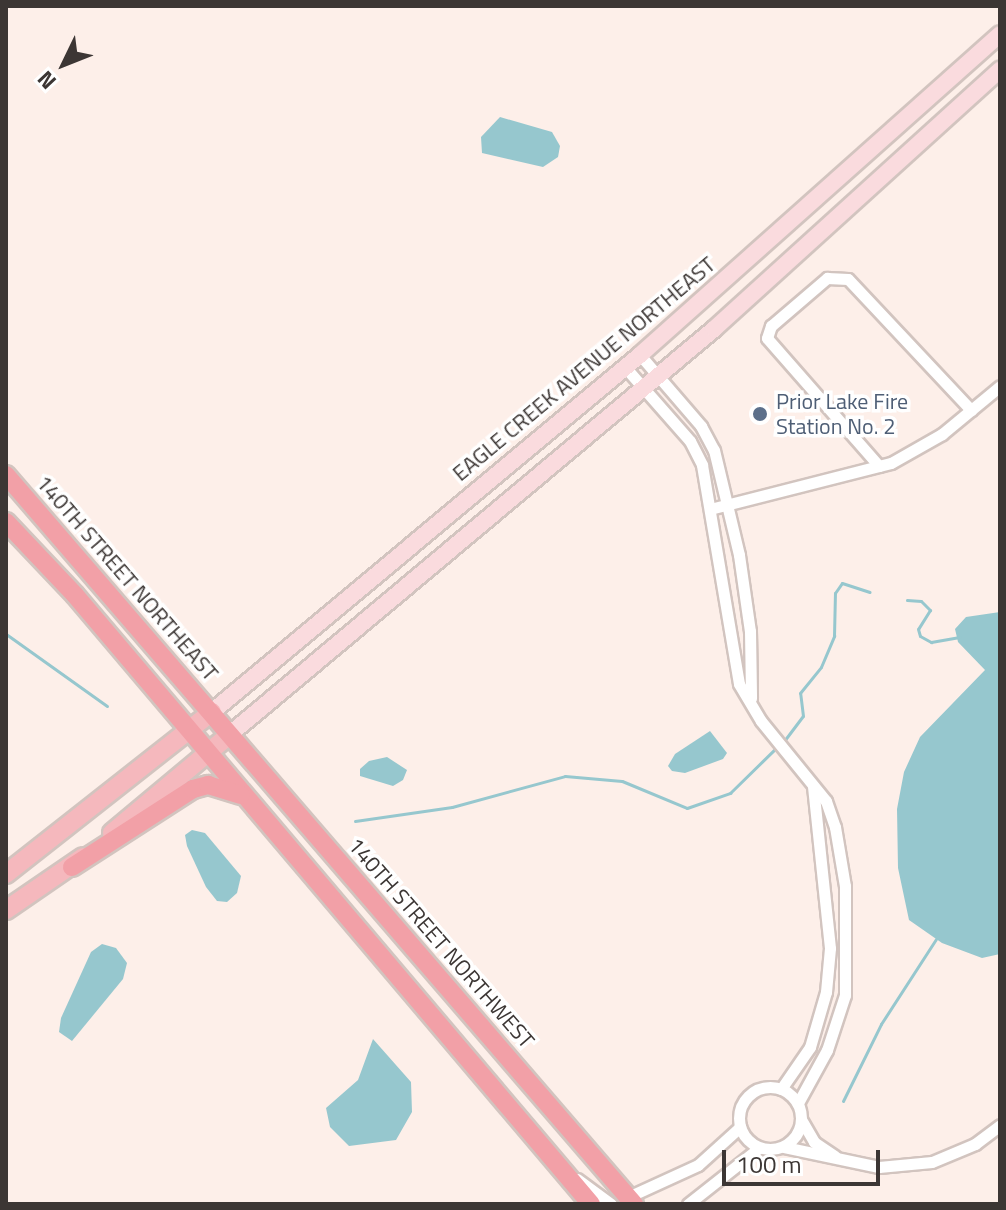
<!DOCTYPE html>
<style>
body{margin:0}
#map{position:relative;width:1006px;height:1210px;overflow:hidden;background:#fdefe9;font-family:"Titillium Web",sans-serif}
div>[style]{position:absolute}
.water>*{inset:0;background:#96c7ce}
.stream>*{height:3px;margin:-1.5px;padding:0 1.5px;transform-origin:1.5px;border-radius:1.5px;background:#96c7ce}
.roads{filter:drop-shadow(2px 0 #d2c4bf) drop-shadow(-2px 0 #d2c4bf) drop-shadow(0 2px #d2c4bf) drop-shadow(0 -2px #d2c4bf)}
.minor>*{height:11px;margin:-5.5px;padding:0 5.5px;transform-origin:5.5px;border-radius:5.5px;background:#fff}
.minor>.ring{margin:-5.5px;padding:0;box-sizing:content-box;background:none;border:11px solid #fff;border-radius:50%}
.secondary>*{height:16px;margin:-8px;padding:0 8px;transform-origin:8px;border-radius:8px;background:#fadbde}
.primary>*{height:18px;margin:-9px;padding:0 9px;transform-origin:9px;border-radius:9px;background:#f5b8bd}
.trunk>*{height:18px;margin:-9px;padding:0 9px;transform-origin:9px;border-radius:9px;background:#f2a0a7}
.dots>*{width:22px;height:22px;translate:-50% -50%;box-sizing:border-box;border:4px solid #fff;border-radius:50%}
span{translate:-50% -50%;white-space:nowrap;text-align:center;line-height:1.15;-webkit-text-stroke:7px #fff;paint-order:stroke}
.street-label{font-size:22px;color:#3c3634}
.service-label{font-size:22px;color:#4e5e75}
.left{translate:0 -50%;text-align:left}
.frame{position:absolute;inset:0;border:8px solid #3c3634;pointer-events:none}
.north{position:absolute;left:24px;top:24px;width:80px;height:80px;-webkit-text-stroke:6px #fff;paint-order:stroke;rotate:227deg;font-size:22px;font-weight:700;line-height:32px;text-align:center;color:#3c3634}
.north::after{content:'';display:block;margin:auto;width:28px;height:36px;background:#3c3634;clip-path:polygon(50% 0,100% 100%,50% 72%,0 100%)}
.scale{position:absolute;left:722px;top:1150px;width:158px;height:36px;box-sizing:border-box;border:4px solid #3c3634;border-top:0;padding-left:10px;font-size:24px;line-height:28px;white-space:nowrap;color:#3c3634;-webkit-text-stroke:6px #fff;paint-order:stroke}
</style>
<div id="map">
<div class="water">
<div style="clip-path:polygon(500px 117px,552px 132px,560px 146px,558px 157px,543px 167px,482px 153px,481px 137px)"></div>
<div style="clip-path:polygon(1000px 612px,1000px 954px,982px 958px,942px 943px,909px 920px,898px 868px,897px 809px,904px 772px,920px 737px,985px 670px,958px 642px,955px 629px,966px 617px)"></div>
<div style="clip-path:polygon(710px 731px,727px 753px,723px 759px,685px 773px,672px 771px,668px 766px,675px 754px)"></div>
<div style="clip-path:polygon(387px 757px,407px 770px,403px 780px,393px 786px,360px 776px,360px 769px,369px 761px)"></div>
<div style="clip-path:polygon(192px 830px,205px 833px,241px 876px,237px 893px,227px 902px,217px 901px,206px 887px,187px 846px,185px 835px)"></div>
<div style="clip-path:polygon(102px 944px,116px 948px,127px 963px,123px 979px,72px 1041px,59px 1032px,61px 1018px,91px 952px)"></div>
<div style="clip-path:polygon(373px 1039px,411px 1082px,412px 1112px,396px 1140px,349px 1146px,330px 1127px,326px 1108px,358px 1080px)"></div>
</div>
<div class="stream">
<div style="left:907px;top:600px;width:14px;rotate:4deg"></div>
<div style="left:921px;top:601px;width:13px;rotate:45deg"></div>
<div style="left:930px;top:610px;width:22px;rotate:122deg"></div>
<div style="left:918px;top:629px;width:7px;rotate:74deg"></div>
<div style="left:920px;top:636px;width:13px;rotate:29deg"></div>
<div style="left:931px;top:642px;width:29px;rotate:-10deg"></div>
<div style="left:6px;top:634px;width:124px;rotate:35.5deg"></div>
<div style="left:784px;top:741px;width:31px;rotate:-53deg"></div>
<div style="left:803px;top:716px;width:23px;rotate:-97deg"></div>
<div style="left:800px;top:693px;width:33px;rotate:-51deg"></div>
<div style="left:821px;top:667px;width:34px;rotate:-67deg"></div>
<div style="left:834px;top:636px;width:43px;rotate:-88.7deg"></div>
<div style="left:835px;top:593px;width:12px;rotate:-55deg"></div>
<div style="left:842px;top:583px;width:29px;rotate:18deg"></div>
<div style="left:355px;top:821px;width:98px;rotate:-8.2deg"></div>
<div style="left:452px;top:807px;width:117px;rotate:-15.3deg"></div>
<div style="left:565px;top:776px;width:57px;rotate:5deg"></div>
<div style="left:622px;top:781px;width:70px;rotate:22.6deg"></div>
<div style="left:687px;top:808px;width:46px;rotate:-19.2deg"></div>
<div style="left:730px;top:793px;width:67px;rotate:-44.4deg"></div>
<div style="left:843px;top:1101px;width:86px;rotate:-63.7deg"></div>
<div style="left:881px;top:1024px;width:101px;rotate:-57.1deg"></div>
</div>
<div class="roads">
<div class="minor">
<div style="left:640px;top:355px;width:94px;rotate:49.3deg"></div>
<div style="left:701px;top:426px;width:27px;rotate:62deg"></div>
<div style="left:714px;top:450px;width:108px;rotate:76.6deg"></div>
<div style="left:739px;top:555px;width:77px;rotate:81.8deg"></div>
<div style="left:750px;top:631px;width:67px;rotate:89.1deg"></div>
<div style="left:625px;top:367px;width:98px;rotate:48.7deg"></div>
<div style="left:690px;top:441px;width:27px;rotate:63deg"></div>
<div style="left:702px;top:465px;width:222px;rotate:80.4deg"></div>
<div style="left:739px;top:684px;width:43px;rotate:59.3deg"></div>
<div style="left:761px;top:721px;width:103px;rotate:50.9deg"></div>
<div style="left:826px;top:801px;width:28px;rotate:71deg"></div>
<div style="left:835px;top:827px;width:60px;rotate:80.4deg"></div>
<div style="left:845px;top:886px;width:109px;rotate:90deg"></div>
<div style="left:845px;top:995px;width:58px;rotate:108.1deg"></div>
<div style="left:827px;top:1050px;width:60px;rotate:118.7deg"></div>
<div style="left:879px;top:466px;width:170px;rotate:-131.2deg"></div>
<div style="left:767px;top:338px;width:13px;rotate:-72deg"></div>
<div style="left:771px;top:326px;width:74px;rotate:-40.6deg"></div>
<div style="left:827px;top:278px;width:21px;rotate:3deg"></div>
<div style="left:848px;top:279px;width:180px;rotate:46.8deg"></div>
<div style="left:710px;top:509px;width:187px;rotate:-14.3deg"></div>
<div style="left:891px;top:463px;width:59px;rotate:-29.6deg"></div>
<div style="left:942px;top:434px;width:75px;rotate:-39.6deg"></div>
<div class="ring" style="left:739px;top:1087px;width:51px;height:51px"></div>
<div style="left:781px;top:1089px;width:51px;rotate:-55.4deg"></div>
<div style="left:810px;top:1047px;width:57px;rotate:-73.8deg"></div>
<div style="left:826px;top:992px;width:44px;rotate:-84.8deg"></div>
<div style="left:830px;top:948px;width:163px;rotate:-96deg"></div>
<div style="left:802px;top:1121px;width:24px;rotate:60deg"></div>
<div style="left:814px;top:1142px;width:25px;rotate:34deg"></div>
<div style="left:784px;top:1147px;width:97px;rotate:11.9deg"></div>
<div style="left:879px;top:1167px;width:53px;rotate:-5.4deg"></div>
<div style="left:932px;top:1162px;width:47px;rotate:-22.7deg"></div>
<div style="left:975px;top:1144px;width:31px;rotate:-37deg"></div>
<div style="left:577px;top:1179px;width:42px;rotate:36.3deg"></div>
<div style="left:628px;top:1197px;width:77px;rotate:-24.6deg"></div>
<div style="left:698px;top:1165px;width:57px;rotate:-42.1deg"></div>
<div style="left:688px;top:1204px;width:90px;rotate:-38.3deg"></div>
</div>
<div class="secondary">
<div style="left:212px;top:712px;width:557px;rotate:-39.83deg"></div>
<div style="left:640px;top:355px;width:482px;rotate:-41.7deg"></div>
<div style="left:229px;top:735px;width:633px;rotate:-39.93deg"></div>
<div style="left:714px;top:329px;width:386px;rotate:-42.2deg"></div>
</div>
<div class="primary">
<div style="left:112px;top:833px;width:153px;rotate:-39.9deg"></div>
<div style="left:6px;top:874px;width:262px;rotate:-38.2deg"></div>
<div style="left:6px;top:910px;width:93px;rotate:-34.5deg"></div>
</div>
<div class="trunk">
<div style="left:6px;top:475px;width:962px;rotate:49.26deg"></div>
<div style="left:6px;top:522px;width:100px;rotate:46.6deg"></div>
<div style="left:75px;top:595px;width:798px;rotate:49.73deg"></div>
<div style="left:72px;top:867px;width:144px;rotate:-32.8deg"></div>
<div style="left:193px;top:789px;width:16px;rotate:-15deg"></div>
<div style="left:208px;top:785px;width:34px;rotate:17deg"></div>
</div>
</div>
<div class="dots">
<div style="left:760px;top:414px;background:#5c6f8a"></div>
</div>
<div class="street-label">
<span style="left:584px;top:369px;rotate:-40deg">EAGLE CREEK AVENUE NORTHEAST</span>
<span style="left:127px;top:578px;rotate:49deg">140TH STREET NORTHEAST</span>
<span style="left:441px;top:943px;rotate:49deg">140TH STREET NORTHWEST</span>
</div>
<div class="service-label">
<span class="left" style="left:776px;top:414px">Prior Lake Fire<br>Station No. 2</span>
</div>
<div class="frame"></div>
<div class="north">N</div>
<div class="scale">100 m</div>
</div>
